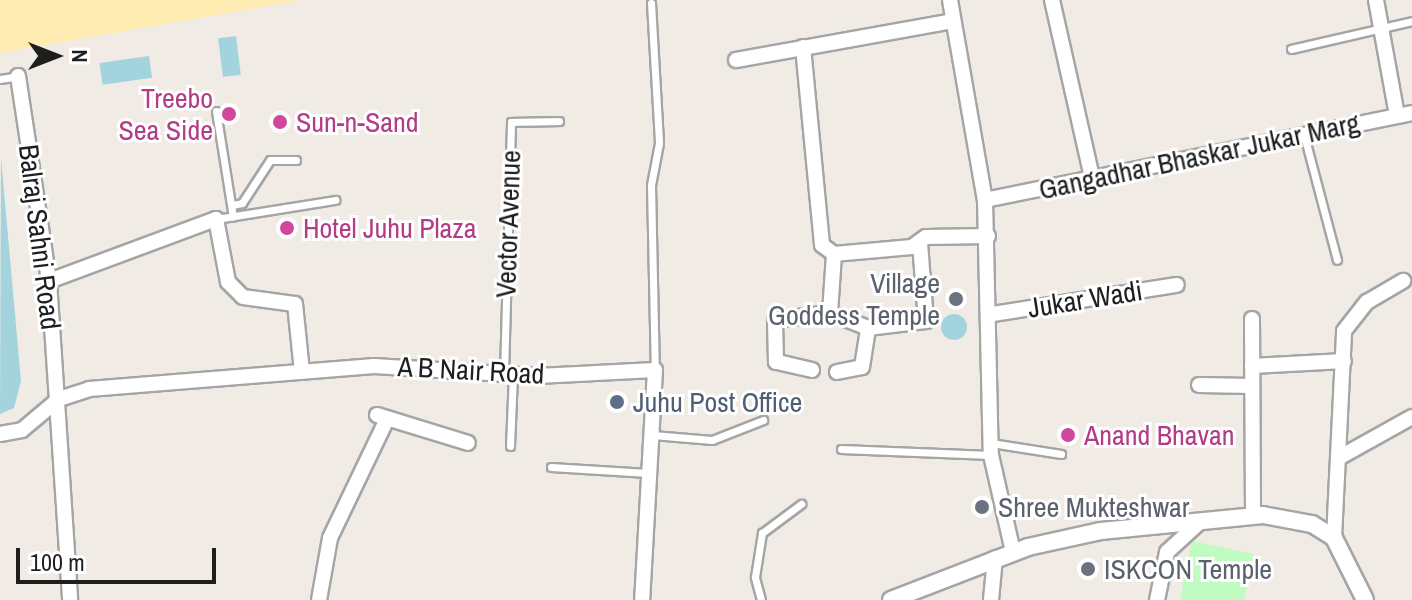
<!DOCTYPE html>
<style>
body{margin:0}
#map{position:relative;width:1412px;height:600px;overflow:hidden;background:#f0ebe4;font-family:"Archivo Narrow",sans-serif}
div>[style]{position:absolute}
.sand>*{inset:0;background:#ffecb3}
.park>*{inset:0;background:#c0fbc2}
.water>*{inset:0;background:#a3d4de;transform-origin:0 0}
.round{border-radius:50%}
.roads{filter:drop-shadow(2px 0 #a5a5a5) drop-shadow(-2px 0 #a5a5a5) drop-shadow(0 2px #a5a5a5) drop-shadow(0 -2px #a5a5a5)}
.service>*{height:7px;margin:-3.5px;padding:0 3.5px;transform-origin:3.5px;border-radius:3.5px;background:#fff}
.minor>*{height:14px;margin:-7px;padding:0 7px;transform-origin:7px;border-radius:7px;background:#fff}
.tertiary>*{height:16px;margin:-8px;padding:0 8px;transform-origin:8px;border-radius:8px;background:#fff}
.dots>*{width:22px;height:22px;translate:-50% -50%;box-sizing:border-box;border:4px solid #fff;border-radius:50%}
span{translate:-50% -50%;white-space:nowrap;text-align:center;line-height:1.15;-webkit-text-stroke:6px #fff;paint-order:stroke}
.hotel-label{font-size:28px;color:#b23c85}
.right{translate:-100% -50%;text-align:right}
.left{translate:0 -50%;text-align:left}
.street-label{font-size:28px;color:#1e1e1e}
.worship-label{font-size:28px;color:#5b616d}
.service-label{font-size:28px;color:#4e5e75}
.north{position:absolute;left:16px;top:16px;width:80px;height:80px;-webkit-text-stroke:6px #fff;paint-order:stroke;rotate:90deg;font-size:22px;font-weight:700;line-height:32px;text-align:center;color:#1e1e1e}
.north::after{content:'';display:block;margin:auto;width:28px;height:36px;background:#1e1e1e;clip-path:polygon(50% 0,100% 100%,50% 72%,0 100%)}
.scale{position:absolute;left:16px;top:548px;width:200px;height:36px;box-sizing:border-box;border:4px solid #1e1e1e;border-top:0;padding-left:10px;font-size:24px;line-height:28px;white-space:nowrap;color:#1e1e1e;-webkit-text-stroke:6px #fff;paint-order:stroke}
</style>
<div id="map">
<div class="sand">
<div style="clip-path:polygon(0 0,301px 0,0 53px)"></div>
</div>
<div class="park">
<div style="clip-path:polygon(1192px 541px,1254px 554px,1244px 600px,1180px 600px)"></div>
</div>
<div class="water">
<div style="left:236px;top:36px;width:39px;height:18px;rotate:83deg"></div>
<div style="left:149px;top:56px;width:22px;height:50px;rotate:82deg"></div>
<div style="clip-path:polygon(1px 158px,21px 381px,14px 408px,0 414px)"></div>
<div class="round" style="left:941px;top:314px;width:26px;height:26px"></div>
</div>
<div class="roads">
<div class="service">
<div style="left:651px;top:3px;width:140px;rotate:86.7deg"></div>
<div style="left:659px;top:143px;width:43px;rotate:100.8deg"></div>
<div style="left:651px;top:185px;width:185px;rotate:88.8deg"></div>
<div style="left:1291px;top:49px;width:124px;rotate:-13deg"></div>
<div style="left:0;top:79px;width:18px;rotate:-9deg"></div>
<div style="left:216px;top:111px;width:107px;rotate:80.9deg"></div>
<div style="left:1304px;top:135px;width:129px;rotate:75.2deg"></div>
<div style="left:232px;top:205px;width:10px;rotate:-11deg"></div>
<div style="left:242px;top:203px;width:51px;rotate:-56.9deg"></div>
<div style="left:270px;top:160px;width:26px"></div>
<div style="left:216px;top:219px;width:121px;rotate:-9.1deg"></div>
<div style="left:504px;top:374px;width:252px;rotate:-88.4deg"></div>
<div style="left:511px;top:122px;width:48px;rotate:-1.2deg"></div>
<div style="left:653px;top:435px;width:59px;rotate:4.8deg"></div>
<div style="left:712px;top:440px;width:55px;rotate:-21.4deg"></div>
<div style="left:991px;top:443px;width:71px;rotate:8.9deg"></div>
<div style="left:510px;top:446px;width:71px;rotate:-87.6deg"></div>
<div style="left:841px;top:449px;width:150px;rotate:2.3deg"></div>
<div style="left:551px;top:467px;width:97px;rotate:3.5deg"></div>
<div style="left:761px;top:600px;width:24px;rotate:-105deg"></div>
<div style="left:755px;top:577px;width:45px;rotate:-81deg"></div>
<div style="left:762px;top:533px;width:49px;rotate:-36.6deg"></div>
</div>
<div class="minor">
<div style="left:950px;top:0;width:203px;rotate:80.1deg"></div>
<div style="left:985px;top:200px;width:255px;rotate:88.7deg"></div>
<div style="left:991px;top:455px;width:99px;rotate:77.2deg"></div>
<div style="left:1052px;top:0;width:182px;rotate:77.3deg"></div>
<div style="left:1376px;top:0;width:118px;rotate:79.7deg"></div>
<div style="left:803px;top:47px;width:199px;rotate:84.5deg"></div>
<div style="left:822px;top:245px;width:15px;rotate:37deg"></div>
<div style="left:736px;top:60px;width:220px;rotate:-10.2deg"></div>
<div style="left:18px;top:76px;width:207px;rotate:81.4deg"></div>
<div style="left:49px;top:281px;width:320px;rotate:86.2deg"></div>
<div style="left:985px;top:200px;width:436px;rotate:-11.5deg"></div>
<div style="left:49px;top:281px;width:178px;rotate:-20.4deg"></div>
<div style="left:216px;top:219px;width:64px;rotate:79.2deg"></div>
<div style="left:228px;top:282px;width:21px;rotate:45deg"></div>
<div style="left:243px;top:297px;width:52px;rotate:7.7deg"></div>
<div style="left:295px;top:304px;width:68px;rotate:84.1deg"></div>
<div style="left:830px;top:313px;width:41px;rotate:21.5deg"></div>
<div style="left:993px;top:314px;width:186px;rotate:-9deg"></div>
<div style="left:1252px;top:319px;width:197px;rotate:89.7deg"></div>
<div style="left:1252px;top:366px;width:92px;rotate:-3.1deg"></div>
<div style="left:812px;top:370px;width:37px;rotate:-167deg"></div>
<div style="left:776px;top:362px;width:42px;rotate:-91.4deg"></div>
<div style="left:775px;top:320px;width:55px;rotate:-7.3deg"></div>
<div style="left:830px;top:313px;width:59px;rotate:-86.1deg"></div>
<div style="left:834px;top:254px;width:78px;rotate:-5.1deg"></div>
<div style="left:912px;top:247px;width:17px;rotate:-36deg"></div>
<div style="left:926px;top:237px;width:62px;rotate:-0.9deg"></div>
<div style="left:837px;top:372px;width:25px;rotate:-11deg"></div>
<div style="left:862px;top:367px;width:39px;rotate:-81deg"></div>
<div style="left:868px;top:328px;width:58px;rotate:-6.9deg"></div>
<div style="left:926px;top:321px;width:78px;rotate:-94.4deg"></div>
<div style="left:1199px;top:385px;width:53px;rotate:1.1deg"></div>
<div style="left:377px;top:415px;width:95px;rotate:17.1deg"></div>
<div style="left:0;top:434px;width:22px;rotate:-10deg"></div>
<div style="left:22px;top:430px;width:48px;rotate:-40deg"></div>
<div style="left:59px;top:399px;width:32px;rotate:-18deg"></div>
<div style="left:89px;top:389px;width:286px;rotate:-4.6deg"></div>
<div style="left:374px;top:366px;width:163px;rotate:3.5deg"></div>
<div style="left:537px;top:376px;width:118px;rotate:-2.9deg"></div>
<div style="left:655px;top:370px;width:230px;rotate:93.2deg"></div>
<div style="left:1342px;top:456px;width:80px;rotate:-29.1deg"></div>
<div style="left:1334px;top:538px;width:207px;rotate:-87.2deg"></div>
<div style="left:1344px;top:331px;width:37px;rotate:-52deg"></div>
<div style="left:1367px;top:302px;width:42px;rotate:-30.3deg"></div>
<div style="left:319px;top:600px;width:63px;rotate:-79.9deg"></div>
<div style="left:330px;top:538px;width:132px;rotate:-64.4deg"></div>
<div style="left:991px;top:600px;width:42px;rotate:-84.6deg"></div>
<div style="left:1157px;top:600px;width:49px;rotate:-78.2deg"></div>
<div style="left:1167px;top:552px;width:47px;rotate:-42.4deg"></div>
</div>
<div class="tertiary">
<div style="left:891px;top:600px;width:147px;rotate:-21.1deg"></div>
<div style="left:1028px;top:547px;width:75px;rotate:-12.4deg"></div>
<div style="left:1101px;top:531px;width:163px;rotate:-5.6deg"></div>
<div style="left:1263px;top:515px;width:50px;rotate:10.4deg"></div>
<div style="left:1312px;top:524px;width:26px;rotate:32deg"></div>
<div style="left:1334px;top:538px;width:69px;rotate:63.4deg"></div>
</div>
</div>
<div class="dots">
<div style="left:229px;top:114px;background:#d1479c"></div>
<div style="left:280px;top:122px;background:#d1479c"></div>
<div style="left:287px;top:228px;background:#d1479c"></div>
<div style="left:956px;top:299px;background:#6b7280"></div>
<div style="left:617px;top:402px;background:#5c6f8a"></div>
<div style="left:1068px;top:435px;background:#d1479c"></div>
<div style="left:982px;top:507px;background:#6b7280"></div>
<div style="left:1088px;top:569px;background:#6b7280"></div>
</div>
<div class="hotel-label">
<span class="right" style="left:213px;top:114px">Treebo<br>Sea Side</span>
<span class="left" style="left:296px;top:122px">Sun-n-Sand</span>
<span class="left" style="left:303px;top:228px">Hotel Juhu Plaza</span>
<span class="left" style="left:1084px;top:435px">Anand Bhavan</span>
</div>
<div class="street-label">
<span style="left:1199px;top:156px;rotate:-12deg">Gangadhar Bhaskar Jukar Marg</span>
<span style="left:508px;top:224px;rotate:-88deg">Vector Avenue</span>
<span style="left:40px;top:237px;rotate:83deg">Balraj Sahni Road</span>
<span style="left:1085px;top:299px;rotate:-9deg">Jukar Wadi</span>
<span style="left:471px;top:370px;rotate:3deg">A B Nair Road</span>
</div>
<div class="worship-label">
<span class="right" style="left:940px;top:299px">Village<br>Goddess Temple</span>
<span class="left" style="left:998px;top:507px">Shree Mukteshwar</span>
<span class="left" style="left:1104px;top:569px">ISKCON Temple</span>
</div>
<div class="service-label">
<span class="left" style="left:633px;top:402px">Juhu Post Office</span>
</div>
<div class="north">N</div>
<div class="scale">100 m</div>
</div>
